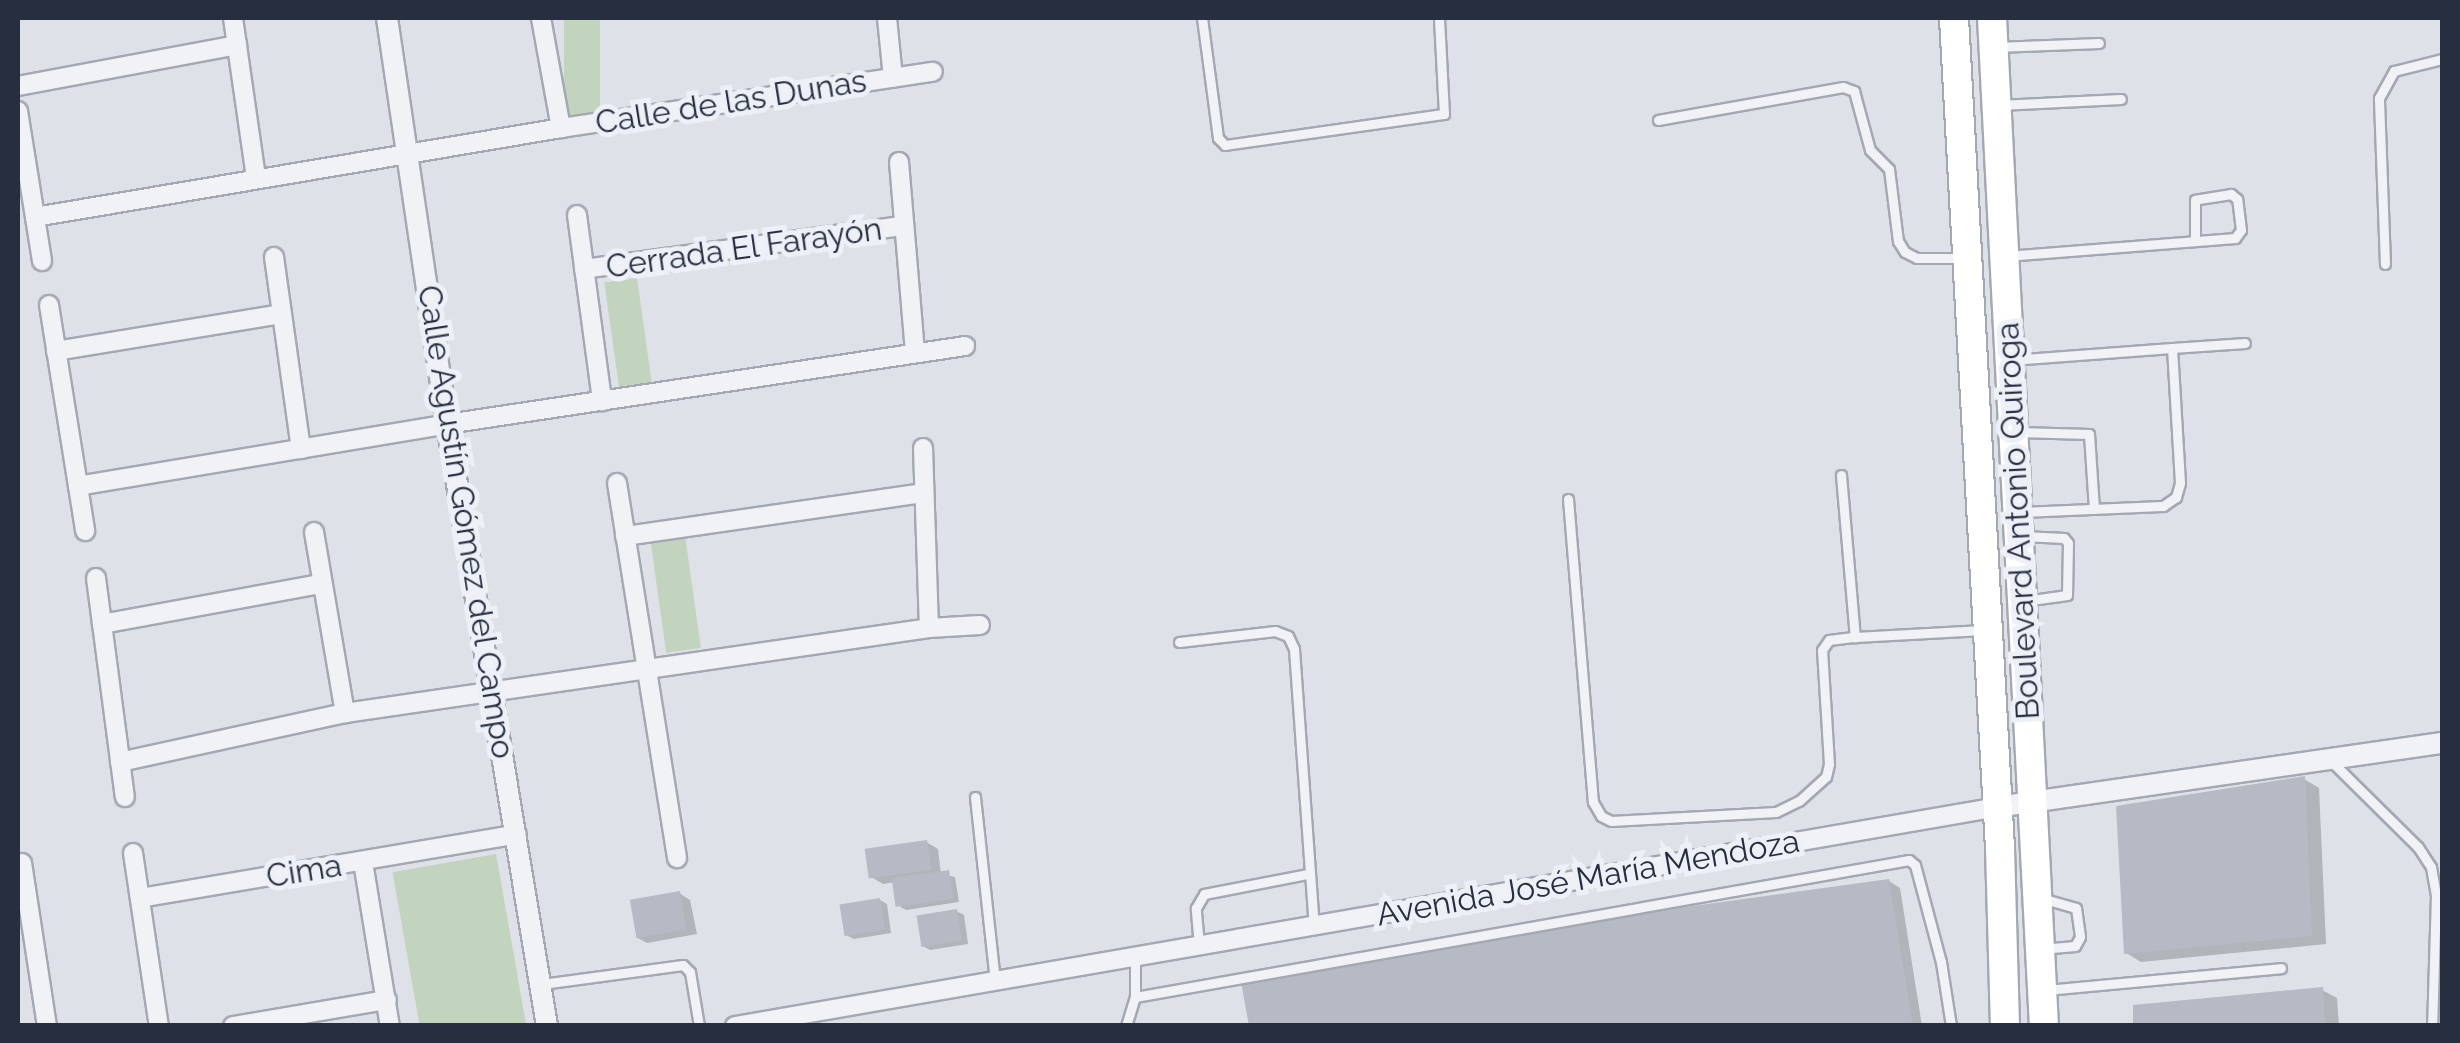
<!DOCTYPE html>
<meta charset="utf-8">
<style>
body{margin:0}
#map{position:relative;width:2460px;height:1043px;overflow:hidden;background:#dee1e8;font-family:Raleway,sans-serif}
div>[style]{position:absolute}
.green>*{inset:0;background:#c2d3be;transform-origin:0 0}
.shadow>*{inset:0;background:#0003}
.building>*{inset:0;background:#b5bac5;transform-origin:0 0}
.roads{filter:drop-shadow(2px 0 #a3a8b2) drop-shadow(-2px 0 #a3a8b2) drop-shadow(0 2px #a3a8b2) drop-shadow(0 -2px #a3a8b2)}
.service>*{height:9px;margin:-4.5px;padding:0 4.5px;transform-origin:4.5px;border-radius:4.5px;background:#f0f2f6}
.minor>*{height:18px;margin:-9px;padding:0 9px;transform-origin:9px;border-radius:9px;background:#f0f2f6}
.tertiary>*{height:20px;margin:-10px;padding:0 10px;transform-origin:10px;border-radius:10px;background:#f0f2f6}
.primary>*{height:28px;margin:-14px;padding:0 14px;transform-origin:14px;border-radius:14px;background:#fff}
span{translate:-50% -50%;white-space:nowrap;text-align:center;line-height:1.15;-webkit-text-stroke:10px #edf0f6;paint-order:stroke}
.street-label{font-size:32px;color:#262e40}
.frame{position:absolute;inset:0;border:20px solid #262e40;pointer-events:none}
</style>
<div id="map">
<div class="green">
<div style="left:564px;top:18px;width:36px;height:99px"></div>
<div style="left:637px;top:278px;width:105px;height:33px;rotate:82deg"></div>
<div style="left:685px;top:535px;width:114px;height:35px;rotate:82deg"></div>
<div style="left:496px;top:854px;width:173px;height:105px;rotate:80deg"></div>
</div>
<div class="shadow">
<div style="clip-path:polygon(2304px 779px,2319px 788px,2326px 944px,2141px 962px,2126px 953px)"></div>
<div style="clip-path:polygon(926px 842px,938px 849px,941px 874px,955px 877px,959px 902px,906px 910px,899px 906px,895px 882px,883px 884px,871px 877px)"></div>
<div style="clip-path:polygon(1889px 881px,1900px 888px,1922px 1026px,1251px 1026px)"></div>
<div style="clip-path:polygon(679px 893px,690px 900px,697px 934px,647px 943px,636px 937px)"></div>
<div style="clip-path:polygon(880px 900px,887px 904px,891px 933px,854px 939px,846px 935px)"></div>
<div style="clip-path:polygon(956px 911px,964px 915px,968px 944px,930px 950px,923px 946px)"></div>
<div style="clip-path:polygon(2322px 990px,2337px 998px,2339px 1026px,2136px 1026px)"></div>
</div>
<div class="building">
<div style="clip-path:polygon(2305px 776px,2312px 936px,2124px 954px,2116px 806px)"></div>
<div style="left:927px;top:840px;width:30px;height:63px;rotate:82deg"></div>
<div style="left:949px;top:870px;width:29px;height:58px;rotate:82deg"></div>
<div style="clip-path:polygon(1889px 879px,1913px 1026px,1249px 1026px,1241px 982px,1554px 925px)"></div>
<div style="left:680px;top:891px;width:39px;height:51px;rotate:80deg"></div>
<div style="left:880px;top:898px;width:32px;height:41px;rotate:81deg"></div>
<div style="left:957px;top:909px;width:32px;height:41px;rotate:81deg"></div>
<div style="clip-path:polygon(2323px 987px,2325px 1026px,2133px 1026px,2133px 1005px)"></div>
</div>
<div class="roads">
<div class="service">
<div style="left:1202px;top:18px;width:121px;rotate:82.4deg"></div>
<div style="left:1218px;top:138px;width:10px;rotate:45deg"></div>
<div style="left:1225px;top:145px;width:221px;rotate:-8.1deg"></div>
<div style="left:1444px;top:114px;width:96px;rotate:-93deg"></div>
<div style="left:1996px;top:47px;width:103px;rotate:-2.2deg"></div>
<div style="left:1999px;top:105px;width:122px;rotate:-2.8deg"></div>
<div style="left:1658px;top:120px;width:188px;rotate:-10.1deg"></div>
<div style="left:1843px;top:87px;width:12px;rotate:20deg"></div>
<div style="left:1854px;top:91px;width:61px;rotate:74.8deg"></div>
<div style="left:1870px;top:150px;width:27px;rotate:45deg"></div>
<div style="left:1889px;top:169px;width:73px;rotate:82.9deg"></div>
<div style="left:1898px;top:241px;width:13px;rotate:58deg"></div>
<div style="left:1905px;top:252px;width:13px;rotate:27deg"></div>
<div style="left:1917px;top:258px;width:45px"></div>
<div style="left:2006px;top:256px;width:230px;rotate:-4.5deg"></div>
<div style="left:2235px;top:238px;width:10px;rotate:-53deg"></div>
<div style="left:2241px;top:230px;width:31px;rotate:-97deg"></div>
<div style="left:2237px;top:199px;width:8px;rotate:-140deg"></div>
<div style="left:2231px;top:194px;width:36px;rotate:171deg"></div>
<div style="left:2195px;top:200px;width:41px;rotate:90deg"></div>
<div style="left:2385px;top:264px;width:166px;rotate:-92.1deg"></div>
<div style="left:2379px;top:98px;width:31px;rotate:-61deg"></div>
<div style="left:2394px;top:71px;width:49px;rotate:-14deg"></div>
<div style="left:2172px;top:348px;width:73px;rotate:-3.9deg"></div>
<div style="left:2011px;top:360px;width:161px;rotate:-4.3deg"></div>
<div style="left:2172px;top:348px;width:135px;rotate:86.6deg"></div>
<div style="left:2180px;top:483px;width:15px;rotate:106deg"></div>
<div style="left:2176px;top:497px;width:16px;rotate:145deg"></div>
<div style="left:2163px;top:506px;width:143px;rotate:177.6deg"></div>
<div style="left:2018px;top:432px;width:71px;rotate:1.6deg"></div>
<div style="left:2089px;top:434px;width:75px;rotate:86.2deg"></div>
<div style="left:1841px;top:475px;width:163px;rotate:85.1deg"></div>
<div style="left:1855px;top:637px;width:128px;rotate:-3.1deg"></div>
<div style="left:1568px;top:499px;width:304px;rotate:85.3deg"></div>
<div style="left:1593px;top:802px;width:16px;rotate:60deg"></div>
<div style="left:1601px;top:816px;width:11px;rotate:27deg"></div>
<div style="left:1611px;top:821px;width:165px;rotate:-3.1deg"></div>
<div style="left:1776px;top:812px;width:25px;rotate:-26deg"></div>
<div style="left:1799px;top:801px;width:36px;rotate:-42deg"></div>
<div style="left:1826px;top:777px;width:13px;rotate:-77deg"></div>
<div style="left:1829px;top:764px;width:114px;rotate:-93.5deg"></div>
<div style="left:1822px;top:650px;width:12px;rotate:-55deg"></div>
<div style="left:1829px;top:640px;width:26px;rotate:-7deg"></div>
<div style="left:2022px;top:536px;width:42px;rotate:2.7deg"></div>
<div style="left:2064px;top:538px;width:6px;rotate:51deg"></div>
<div style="left:2068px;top:543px;width:52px;rotate:91.1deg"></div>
<div style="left:2067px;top:595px;width:42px;rotate:171.9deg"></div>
<div style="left:1179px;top:642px;width:97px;rotate:-6.5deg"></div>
<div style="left:1275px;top:631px;width:14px;rotate:21deg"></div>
<div style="left:1288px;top:636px;width:14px;rotate:65deg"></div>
<div style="left:1294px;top:649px;width:278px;rotate:85.9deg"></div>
<div style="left:2330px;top:760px;width:124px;rotate:44.7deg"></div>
<div style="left:2418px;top:847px;width:24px;rotate:57deg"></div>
<div style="left:2431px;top:867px;width:28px;rotate:80deg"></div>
<div style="left:2436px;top:895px;width:131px;rotate:91.7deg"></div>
<div style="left:975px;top:797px;width:185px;rotate:83.8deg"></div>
<div style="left:2041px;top:898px;width:36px;rotate:16deg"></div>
<div style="left:2076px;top:908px;width:29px;rotate:82deg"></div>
<div style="left:2080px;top:937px;width:10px;rotate:119deg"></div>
<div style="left:2075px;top:946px;width:32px;rotate:175deg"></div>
<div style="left:1199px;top:946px;width:38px;rotate:-95deg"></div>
<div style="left:1196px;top:908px;width:16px;rotate:-60deg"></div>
<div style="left:1204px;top:894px;width:106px;rotate:-10.9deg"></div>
<div style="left:542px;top:984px;width:142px;rotate:-7.7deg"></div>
<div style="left:683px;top:965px;width:10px;rotate:45deg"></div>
<div style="left:690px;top:972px;width:55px;rotate:80.5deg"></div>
<div style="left:2045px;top:990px;width:237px;rotate:-5.3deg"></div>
<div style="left:1135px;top:997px;width:786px;rotate:-10.04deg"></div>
<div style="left:1909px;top:860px;width:8px;rotate:40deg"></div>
<div style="left:1915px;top:865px;width:100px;rotate:75deg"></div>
<div style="left:1941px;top:962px;width:65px;rotate:81.1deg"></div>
<div style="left:1126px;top:1026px;width:30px;rotate:-73deg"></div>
<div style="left:1135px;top:997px;width:40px;rotate:-90deg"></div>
</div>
<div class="minor">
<div style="left:233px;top:18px;width:162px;rotate:81.8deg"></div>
<div style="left:541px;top:18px;width:112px;rotate:79.7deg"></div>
<div style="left:887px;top:18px;width:60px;rotate:84.3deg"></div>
<div style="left:18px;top:86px;width:223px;rotate:-10.6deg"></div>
<div style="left:18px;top:111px;width:152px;rotate:80.9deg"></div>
<div style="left:899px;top:162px;width:192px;rotate:85.2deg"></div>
<div style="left:577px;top:215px;width:188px;rotate:82.3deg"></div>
<div style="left:35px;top:217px;width:533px;rotate:-9.6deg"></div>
<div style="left:561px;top:128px;width:376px;rotate:-8.6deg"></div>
<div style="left:274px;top:257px;width:194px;rotate:82deg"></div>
<div style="left:584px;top:269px;width:323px;rotate:-7.7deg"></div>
<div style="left:49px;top:305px;width:229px;rotate:80.9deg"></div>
<div style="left:56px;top:351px;width:228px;rotate:-9.3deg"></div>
<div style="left:923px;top:448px;width:180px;rotate:88.1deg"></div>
<div style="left:617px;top:483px;width:380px;rotate:80.9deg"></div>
<div style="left:78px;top:486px;width:374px;rotate:-9.5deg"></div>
<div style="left:447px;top:424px;width:524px;rotate:-8.56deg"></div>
<div style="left:314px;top:532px;width:184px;rotate:80.3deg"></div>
<div style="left:625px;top:536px;width:302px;rotate:-8.2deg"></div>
<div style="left:96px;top:578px;width:221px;rotate:82.5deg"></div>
<div style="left:102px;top:624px;width:223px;rotate:-10.4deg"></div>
<div style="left:120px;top:762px;width:230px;rotate:-12.3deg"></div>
<div style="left:345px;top:713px;width:590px;rotate:-8.28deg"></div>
<div style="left:929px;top:628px;width:51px;rotate:-3.4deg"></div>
<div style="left:133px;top:853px;width:175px;rotate:81.5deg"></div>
<div style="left:363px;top:862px;width:166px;rotate:80.7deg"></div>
<div style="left:22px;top:863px;width:165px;rotate:81.3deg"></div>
<div style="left:140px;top:898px;width:382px;rotate:-9.6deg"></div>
<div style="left:233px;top:1026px;width:156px;rotate:-9.6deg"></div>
<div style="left:735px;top:1026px;width:1281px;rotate:-9.84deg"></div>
</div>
<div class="tertiary">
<div style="left:387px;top:18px;width:410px;rotate:81.6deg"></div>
<div style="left:447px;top:424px;width:610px;rotate:80.57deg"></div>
<div style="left:1997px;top:807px;width:450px;rotate:-8.2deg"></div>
</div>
<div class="primary">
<div style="left:1954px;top:18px;width:831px;rotate:86.83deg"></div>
<div style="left:2000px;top:848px;width:178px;rotate:88.4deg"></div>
<div style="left:1992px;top:18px;width:1009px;rotate:87.05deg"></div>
</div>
</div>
<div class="street-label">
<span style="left:731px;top:102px;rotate:-9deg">Calle de las Dunas</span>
<span style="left:744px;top:248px;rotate:-8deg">Cerrada El Farayón</span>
<span style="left:2018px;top:521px;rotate:-93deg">Boulevard Antonio Quiroga</span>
<span style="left:466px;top:522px;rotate:81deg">Calle Agustín Gómez del Campo</span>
<span style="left:304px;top:871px;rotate:-9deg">Cima</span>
<span style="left:1588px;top:878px;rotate:-10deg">Avenida José María Mendoza</span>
</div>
<div class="frame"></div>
</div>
